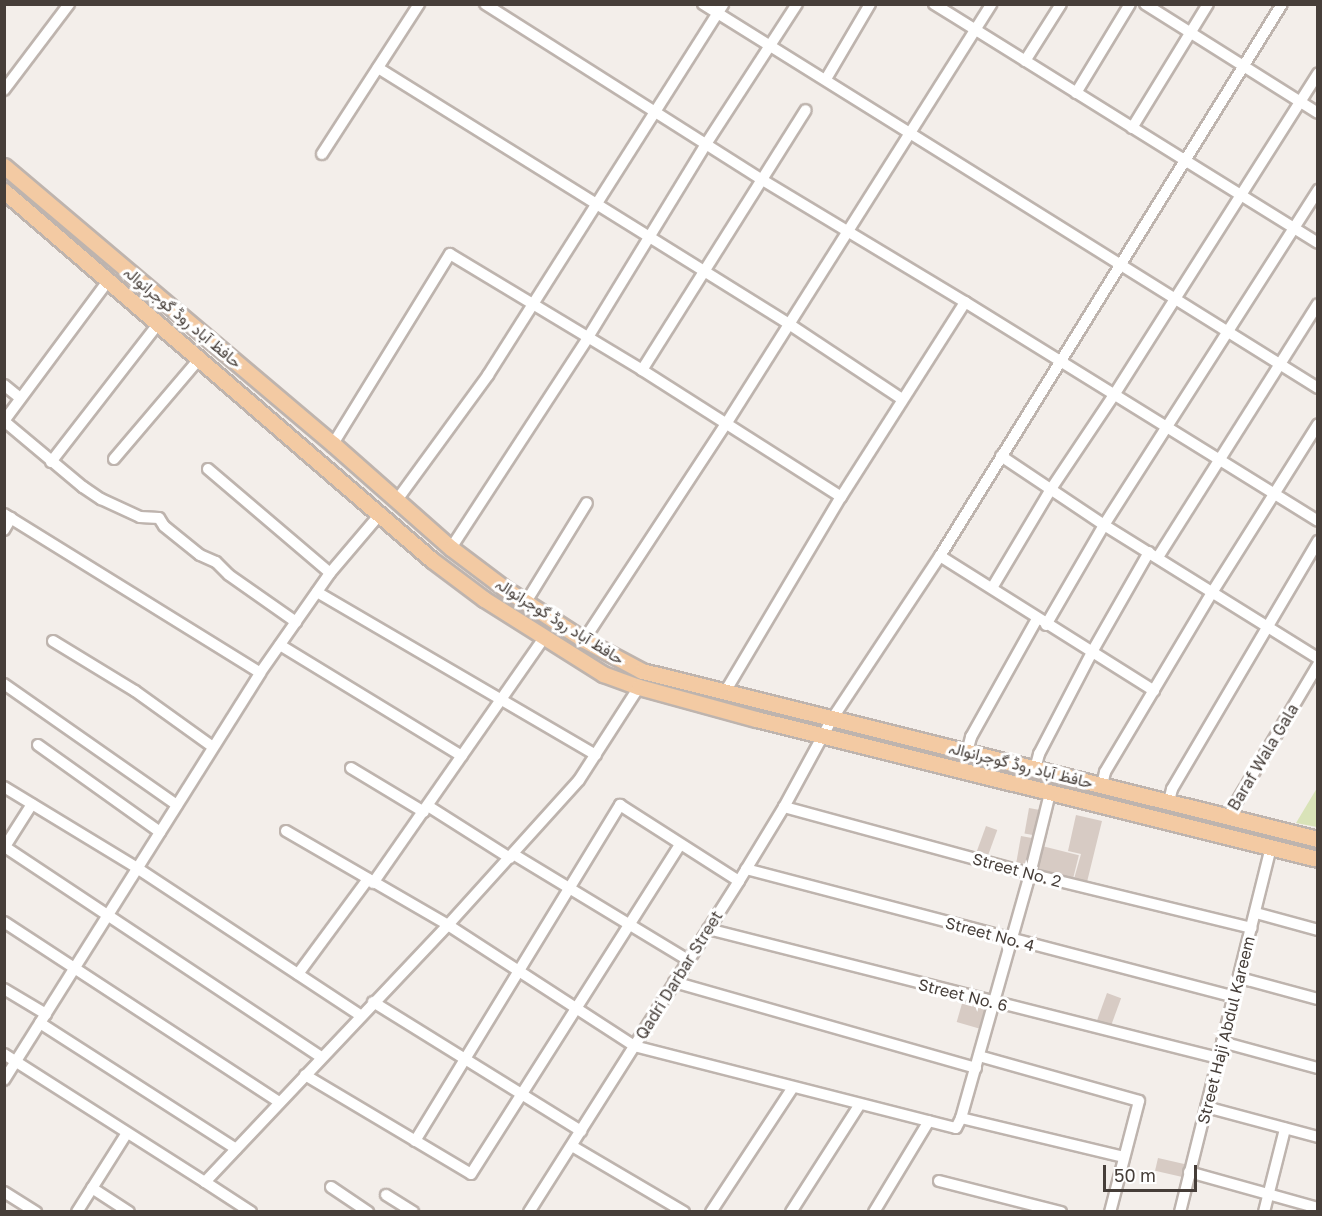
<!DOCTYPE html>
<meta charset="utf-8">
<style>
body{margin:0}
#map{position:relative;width:1322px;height:1216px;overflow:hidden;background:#f3eeea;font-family:"Golos Text",Vazirmatn,sans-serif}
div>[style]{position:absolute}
.green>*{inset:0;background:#d9e3b8}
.building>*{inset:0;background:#d7cbc4;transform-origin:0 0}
.roads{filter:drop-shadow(2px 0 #beb4ae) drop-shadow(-2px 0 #beb4ae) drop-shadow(0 2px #beb4ae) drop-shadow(0 -2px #beb4ae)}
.street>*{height:10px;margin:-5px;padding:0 5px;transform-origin:5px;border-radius:5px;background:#fff}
.primary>*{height:15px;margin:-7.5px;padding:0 7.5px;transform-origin:7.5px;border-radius:7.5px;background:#f3caa3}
span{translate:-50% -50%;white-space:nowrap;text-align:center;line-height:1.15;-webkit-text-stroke:6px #fff;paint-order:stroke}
.street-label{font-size:16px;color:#463e39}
.frame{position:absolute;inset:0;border:6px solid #463e39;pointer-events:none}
.scale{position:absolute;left:1103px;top:1165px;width:94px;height:27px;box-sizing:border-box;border:3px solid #463e39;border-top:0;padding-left:8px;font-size:18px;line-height:21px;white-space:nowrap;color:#463e39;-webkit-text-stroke:4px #fff;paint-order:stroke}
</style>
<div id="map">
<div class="green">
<div style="clip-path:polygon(1317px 788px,1317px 827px,1296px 823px)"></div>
</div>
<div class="building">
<div style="left:1029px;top:808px;width:11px;height:26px;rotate:10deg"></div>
<div style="clip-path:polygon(1076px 815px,1102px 821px,1087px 882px,1074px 879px,1081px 854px,1068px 851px)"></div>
<div style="left:986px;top:826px;width:12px;height:29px;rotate:20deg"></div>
<div style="left:1021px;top:836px;width:11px;height:28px;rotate:10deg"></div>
<div style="left:1042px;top:846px;width:38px;height:25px;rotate:14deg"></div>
<div style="left:1107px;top:993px;width:15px;height:31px;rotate:20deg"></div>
<div style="left:963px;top:1000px;width:26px;height:23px;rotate:16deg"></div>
<div style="left:1158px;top:1158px;width:28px;height:13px;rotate:13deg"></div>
</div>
<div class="roads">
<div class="street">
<div style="left:485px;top:4px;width:327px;rotate:32.4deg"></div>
<div style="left:761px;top:179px;width:238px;rotate:31.1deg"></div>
<div style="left:965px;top:302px;width:415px;rotate:31.8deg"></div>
<div style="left:703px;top:4px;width:725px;rotate:31.98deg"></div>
<div style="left:934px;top:4px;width:452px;rotate:31.9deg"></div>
<div style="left:1145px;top:4px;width:204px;rotate:32.2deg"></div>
<div style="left:1025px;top:61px;width:67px;rotate:-57.7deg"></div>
<div style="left:378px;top:68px;width:484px;rotate:31.9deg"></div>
<div style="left:789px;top:324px;width:136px;rotate:33.6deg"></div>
<div style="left:826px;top:79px;width:87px;rotate:-59.6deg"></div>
<div style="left:4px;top:90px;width:108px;rotate:-52.9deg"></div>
<div style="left:1076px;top:93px;width:104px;rotate:-58.8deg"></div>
<div style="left:1132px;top:128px;width:145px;rotate:-58.5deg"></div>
<div style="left:322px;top:154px;width:179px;rotate:-57.1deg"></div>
<div style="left:642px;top:370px;width:307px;rotate:-57.8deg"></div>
<div style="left:4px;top:385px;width:21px;rotate:39deg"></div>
<div style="left:4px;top:421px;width:103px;rotate:39.9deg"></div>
<div style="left:83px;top:487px;width:22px;rotate:34deg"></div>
<div style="left:101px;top:499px;width:43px;rotate:24.8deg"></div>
<div style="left:140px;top:517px;width:19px;rotate:3deg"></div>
<div style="left:159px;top:518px;width:9px;rotate:58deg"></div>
<div style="left:164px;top:526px;width:46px;rotate:38.9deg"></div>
<div style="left:200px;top:555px;width:17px;rotate:24deg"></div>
<div style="left:216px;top:562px;width:18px;rotate:45deg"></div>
<div style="left:229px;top:575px;width:82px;rotate:35deg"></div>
<div style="left:4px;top:421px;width:174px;rotate:-53.4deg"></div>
<div style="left:333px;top:444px;width:223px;rotate:-58.4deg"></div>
<div style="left:450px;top:254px;width:224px;rotate:31.1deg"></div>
<div style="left:642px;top:370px;width:236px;rotate:32.5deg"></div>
<div style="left:1001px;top:456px;width:124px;rotate:33.8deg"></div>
<div style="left:1104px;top:525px;width:252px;rotate:31.9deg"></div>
<div style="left:114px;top:459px;width:131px;rotate:-49.6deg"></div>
<div style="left:51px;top:462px;width:175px;rotate:-52.2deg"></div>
<div style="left:208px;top:469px;width:160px;rotate:40.4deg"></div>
<div style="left:397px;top:500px;width:155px;rotate:-53.9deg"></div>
<div style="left:488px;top:375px;width:439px;rotate:-57.6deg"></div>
<div style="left:4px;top:514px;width:301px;rotate:31.8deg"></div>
<div style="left:4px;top:530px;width:14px;rotate:-60deg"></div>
<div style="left:451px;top:548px;width:249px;rotate:-56.9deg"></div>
<div style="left:587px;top:339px;width:228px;rotate:-58.6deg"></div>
<div style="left:706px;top:144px;width:167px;rotate:-57deg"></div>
<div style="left:940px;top:556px;width:253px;rotate:32.2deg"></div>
<div style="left:1158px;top:557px;width:299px;rotate:-57.7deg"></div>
<div style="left:992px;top:588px;width:115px;rotate:-59.2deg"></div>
<div style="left:1051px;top:489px;width:113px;rotate:-56.2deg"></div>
<div style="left:1114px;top:395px;width:381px;rotate:-57.6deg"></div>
<div style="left:317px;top:592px;width:323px;rotate:30.3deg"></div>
<div style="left:526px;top:602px;width:116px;rotate:-58.4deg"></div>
<div style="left:1046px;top:625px;width:116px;rotate:-59.9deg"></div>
<div style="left:1104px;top:525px;width:398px;rotate:-57.4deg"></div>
<div style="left:584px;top:640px;width:258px;rotate:-56.7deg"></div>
<div style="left:726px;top:424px;width:497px;rotate:-57.7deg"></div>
<div style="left:53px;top:641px;width:96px;rotate:31.4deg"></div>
<div style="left:135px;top:691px;width:96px;rotate:35.7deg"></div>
<div style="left:280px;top:645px;width:213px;rotate:31.4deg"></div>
<div style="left:4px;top:684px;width:211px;rotate:35deg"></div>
<div style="left:725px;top:692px;width:227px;rotate:-59.3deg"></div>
<div style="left:841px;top:497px;width:231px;rotate:-57.5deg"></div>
<div style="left:38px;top:745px;width:150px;rotate:35.5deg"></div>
<div style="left:967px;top:752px;width:16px;rotate:-75deg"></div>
<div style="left:971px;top:737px;width:135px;rotate:-60.8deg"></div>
<div style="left:351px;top:768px;width:85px;rotate:31.1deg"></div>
<div style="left:1035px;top:769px;width:16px;rotate:-75deg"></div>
<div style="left:1039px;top:754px;width:115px;rotate:-62.5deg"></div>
<div style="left:1092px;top:652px;width:115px;rotate:-60.3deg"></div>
<div style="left:1102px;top:785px;width:13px;rotate:-77deg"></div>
<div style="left:1105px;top:772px;width:211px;rotate:-59.2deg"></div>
<div style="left:1213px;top:591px;width:197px;rotate:-57.8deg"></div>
<div style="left:4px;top:787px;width:156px;rotate:31.3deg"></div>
<div style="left:137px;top:868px;width:267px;rotate:33.4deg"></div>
<div style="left:1169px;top:801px;width:12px;rotate:-76deg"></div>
<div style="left:1172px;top:789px;width:288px;rotate:-59.5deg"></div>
<div style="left:428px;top:806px;width:97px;rotate:32.4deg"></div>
<div style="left:784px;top:807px;width:255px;rotate:15.2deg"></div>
<div style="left:1030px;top:874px;width:228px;rotate:13.7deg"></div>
<div style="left:1227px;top:818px;width:178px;rotate:-59.3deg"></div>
<div style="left:286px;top:831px;width:187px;rotate:30.1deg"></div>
<div style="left:448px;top:925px;width:222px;rotate:33deg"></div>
<div style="left:634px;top:1046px;width:332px;rotate:14.3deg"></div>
<div style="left:956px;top:1128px;width:11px;rotate:-63deg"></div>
<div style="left:961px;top:1118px;width:167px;rotate:13.5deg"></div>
<div style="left:5px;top:847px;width:379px;rotate:33.6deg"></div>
<div style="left:4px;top:848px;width:52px;rotate:-57.5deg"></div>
<div style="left:513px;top:854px;width:205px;rotate:31.2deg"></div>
<div style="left:746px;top:869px;width:505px;rotate:14.67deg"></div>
<div style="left:373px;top:883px;width:299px;rotate:-55.1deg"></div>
<div style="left:1256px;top:913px;width:64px;rotate:15.3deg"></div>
<div style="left:4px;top:922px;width:329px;rotate:33.2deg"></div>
<div style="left:708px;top:929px;width:526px;rotate:14.19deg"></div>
<div style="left:298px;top:974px;width:118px;rotate:-53.6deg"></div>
<div style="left:1240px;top:978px;width:81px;rotate:15.1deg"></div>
<div style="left:674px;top:982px;width:314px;rotate:15.9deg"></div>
<div style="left:4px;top:989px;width:49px;rotate:30.8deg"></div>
<div style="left:373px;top:1002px;width:245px;rotate:31.8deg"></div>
<div style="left:40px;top:1023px;width:233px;rotate:32.7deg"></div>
<div style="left:1222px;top:1042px;width:99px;rotate:15.2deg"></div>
<div style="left:4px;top:1054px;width:238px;rotate:32.5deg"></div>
<div style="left:205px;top:1182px;width:354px;rotate:-46.6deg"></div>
<div style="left:448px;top:925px;width:195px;rotate:-47.9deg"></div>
<div style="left:579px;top:780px;width:111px;rotate:-57.2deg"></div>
<div style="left:979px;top:1056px;width:166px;rotate:15.7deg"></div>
<div style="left:1139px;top:1101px;width:115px;rotate:104.6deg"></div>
<div style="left:305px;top:1075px;width:193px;rotate:30.8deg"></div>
<div style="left:471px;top:1174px;width:390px;rotate:-57.6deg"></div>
<div style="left:4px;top:1080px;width:481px;rotate:-57.8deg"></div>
<div style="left:260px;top:673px;width:122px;rotate:-55deg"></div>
<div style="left:330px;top:573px;width:79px;rotate:-49.6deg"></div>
<div style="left:1206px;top:1107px;width:116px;rotate:15deg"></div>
<div style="left:961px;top:1118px;width:254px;rotate:-74.2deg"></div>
<div style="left:1030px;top:874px;width:83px;rotate:-76.1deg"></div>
<div style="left:415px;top:1141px;width:394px;rotate:-58.6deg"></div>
<div style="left:620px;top:805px;width:141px;rotate:32.6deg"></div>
<div style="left:572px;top:1146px;width:130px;rotate:30.5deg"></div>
<div style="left:1189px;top:1172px;width:134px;rotate:15.6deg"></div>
<div style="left:939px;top:1181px;width:126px;rotate:14.3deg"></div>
<div style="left:205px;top:1182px;width:55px;rotate:33.1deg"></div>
<div style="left:331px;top:1187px;width:45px;rotate:34deg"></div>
<div style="left:92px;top:1188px;width:44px;rotate:33deg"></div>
<div style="left:4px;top:1192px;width:38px;rotate:32deg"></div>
<div style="left:386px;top:1195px;width:32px;rotate:32deg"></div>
<div style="left:77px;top:1212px;width:93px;rotate:-57.7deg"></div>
<div style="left:529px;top:1212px;width:392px;rotate:-57.6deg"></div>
<div style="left:739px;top:881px;width:87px;rotate:-58.7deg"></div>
<div style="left:784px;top:807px;width:100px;rotate:-61.4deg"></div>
<div style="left:832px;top:719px;width:196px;rotate:-56.5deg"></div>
<div style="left:940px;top:556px;width:649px;rotate:-58.22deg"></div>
<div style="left:711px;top:1212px;width:149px;rotate:-56.7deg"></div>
<div style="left:791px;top:1212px;width:128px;rotate:-57.4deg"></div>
<div style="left:874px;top:1212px;width:106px;rotate:-58.9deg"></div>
<div style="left:1180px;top:1212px;width:376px;rotate:-76deg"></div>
<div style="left:1264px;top:1212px;width:86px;rotate:-75.8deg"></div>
</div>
<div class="primary">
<div style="left:4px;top:166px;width:431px;rotate:40.2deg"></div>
<div style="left:333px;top:444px;width:157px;rotate:41.4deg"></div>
<div style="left:451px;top:548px;width:66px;rotate:37deg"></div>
<div style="left:504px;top:588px;width:95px;rotate:33deg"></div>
<div style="left:584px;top:640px;width:66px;rotate:28.1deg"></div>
<div style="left:642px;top:671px;width:697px;rotate:13.96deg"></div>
<div style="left:4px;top:191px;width:565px;rotate:40.77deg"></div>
<div style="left:432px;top:560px;width:65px;rotate:36.9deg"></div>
<div style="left:484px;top:599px;width:141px;rotate:32.2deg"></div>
<div style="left:603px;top:674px;width:38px;rotate:20deg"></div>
<div style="left:639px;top:687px;width:121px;rotate:15.3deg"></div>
<div style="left:756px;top:719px;width:579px;rotate:13.99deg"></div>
</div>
</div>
<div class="street-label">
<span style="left:183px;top:317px;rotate:40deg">حافظ آباد روڈ گوجرانوالہ</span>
<span style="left:560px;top:621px;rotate:32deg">حافظ آباد روڈ گوجرانوالہ</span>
<span style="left:1263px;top:757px;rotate:-59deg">Baraf Wala Gala</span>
<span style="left:1021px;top:765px;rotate:14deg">حافظ آباد روڈ گوجرانوالہ</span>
<span style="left:1017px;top:870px;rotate:15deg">Street No. 2</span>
<span style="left:990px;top:934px;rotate:15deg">Street No. 4</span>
<span style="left:679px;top:975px;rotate:-58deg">Qadri Darbar Street</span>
<span style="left:963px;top:995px;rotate:14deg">Street No. 6</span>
<span style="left:1226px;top:1030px;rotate:-76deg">Street Haji Abdul Kareem</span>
</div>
<div class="frame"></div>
<div class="scale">50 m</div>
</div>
